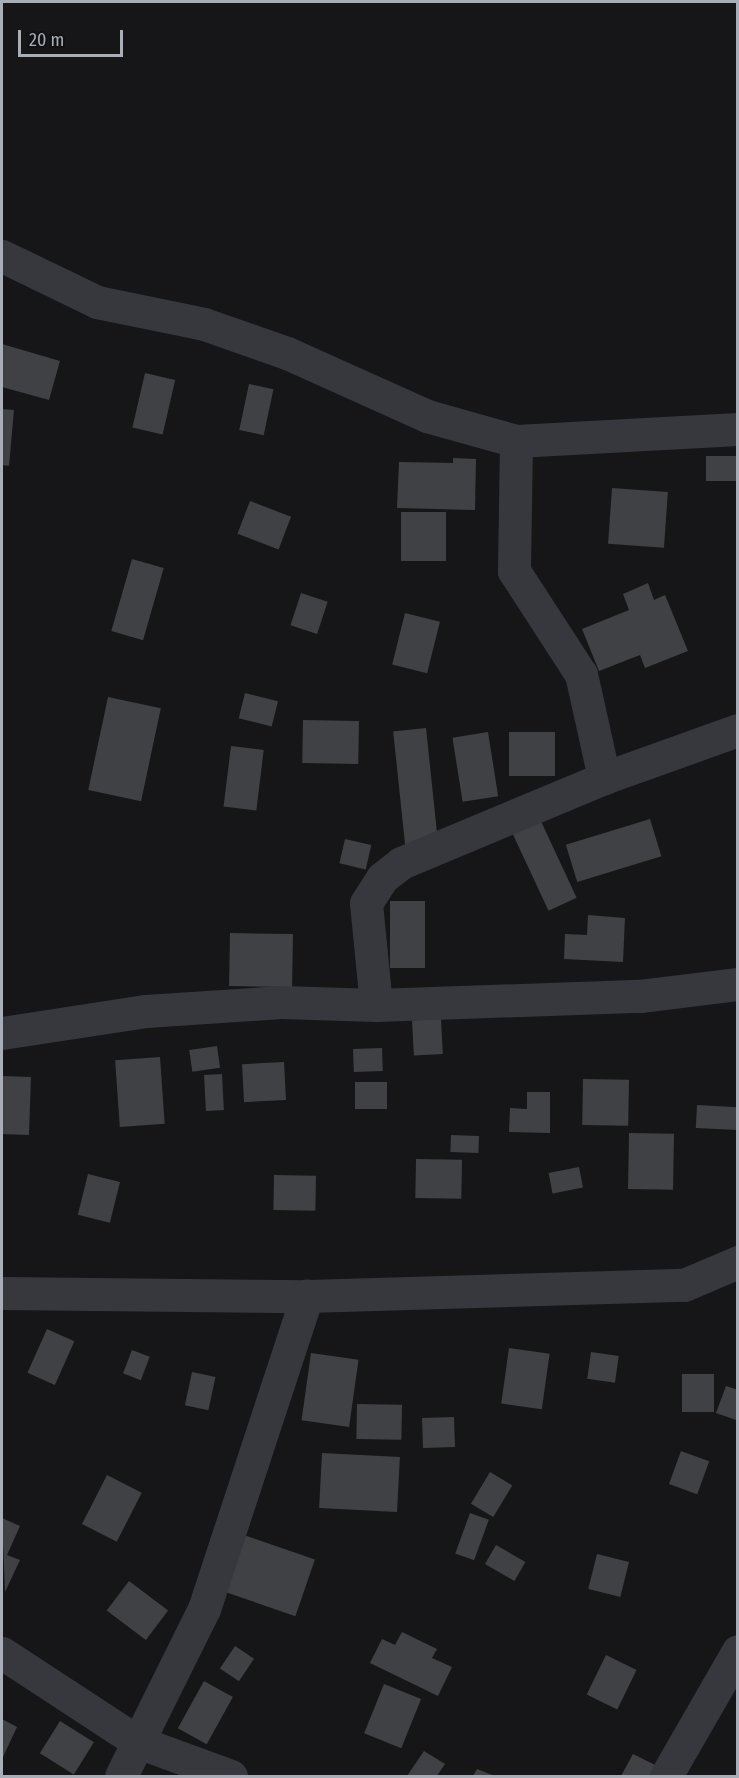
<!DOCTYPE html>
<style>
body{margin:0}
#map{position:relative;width:739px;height:1778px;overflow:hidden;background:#161618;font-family:"Fira Sans Condensed",sans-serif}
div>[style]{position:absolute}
.building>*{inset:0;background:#404145;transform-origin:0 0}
.minor>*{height:33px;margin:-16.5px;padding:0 16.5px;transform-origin:16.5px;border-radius:16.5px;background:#37383d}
span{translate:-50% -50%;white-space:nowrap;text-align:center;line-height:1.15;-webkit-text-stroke:5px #111113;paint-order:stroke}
.frame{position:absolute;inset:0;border:3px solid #a8adb8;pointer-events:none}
.scale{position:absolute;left:18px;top:30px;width:105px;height:27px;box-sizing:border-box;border:3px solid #a8adb8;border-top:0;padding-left:8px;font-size:18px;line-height:21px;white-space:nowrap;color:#a8adb8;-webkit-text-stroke:4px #111113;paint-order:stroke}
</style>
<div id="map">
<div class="building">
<div style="clip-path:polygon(2px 344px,60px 361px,49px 400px,2px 387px)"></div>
<div style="left:145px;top:373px;width:31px;height:56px;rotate:13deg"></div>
<div style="left:249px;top:384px;width:25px;height:47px;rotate:12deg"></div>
<div style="left:2px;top:409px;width:12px;height:56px;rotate:5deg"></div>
<div style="left:706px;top:456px;width:32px;height:25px"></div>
<div style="clip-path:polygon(453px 458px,476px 459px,475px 510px,397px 508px,399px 462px,453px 463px)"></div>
<div style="left:612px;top:488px;width:56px;height:56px;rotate:4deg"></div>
<div style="left:250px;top:501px;width:44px;height:35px;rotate:21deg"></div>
<div style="left:401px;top:512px;width:45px;height:49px"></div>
<div style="left:132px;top:559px;width:33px;height:75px;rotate:16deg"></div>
<div style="clip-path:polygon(648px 583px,654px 600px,665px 595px,688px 651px,645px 668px,640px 655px,599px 671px,582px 629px,629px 610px,623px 594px)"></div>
<div style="left:301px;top:593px;width:28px;height:34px;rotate:18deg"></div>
<div style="left:405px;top:613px;width:36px;height:53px;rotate:14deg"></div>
<div style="left:245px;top:693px;width:34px;height:26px;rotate:14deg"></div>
<div style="left:108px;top:697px;width:54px;height:95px;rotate:12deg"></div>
<div style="left:303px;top:720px;width:56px;height:43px;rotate:1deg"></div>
<div style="left:426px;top:728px;width:114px;height:33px;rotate:84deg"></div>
<div style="left:488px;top:732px;width:65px;height:36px;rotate:81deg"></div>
<div style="left:509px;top:732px;width:46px;height:44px"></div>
<div style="left:231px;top:746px;width:33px;height:61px;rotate:7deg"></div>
<div style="left:539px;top:817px;width:89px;height:31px;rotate:65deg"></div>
<div style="left:650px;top:819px;width:39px;height:88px;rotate:73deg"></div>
<div style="left:345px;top:839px;width:27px;height:25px;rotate:13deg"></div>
<div style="left:390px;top:901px;width:35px;height:67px"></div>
<div style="clip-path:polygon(588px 915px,625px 918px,623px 962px,564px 959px,565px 934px,587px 935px)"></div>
<div style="left:230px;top:933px;width:63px;height:53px;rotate:1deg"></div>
<div style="left:441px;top:1019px;width:35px;height:29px;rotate:87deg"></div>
<div style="left:217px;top:1046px;width:22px;height:28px;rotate:82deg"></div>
<div style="left:382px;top:1048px;width:23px;height:29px;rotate:88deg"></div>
<div style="left:160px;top:1057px;width:67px;height:45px;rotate:86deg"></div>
<div style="left:284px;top:1062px;width:38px;height:42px;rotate:87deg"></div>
<div style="left:222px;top:1074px;width:36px;height:18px;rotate:87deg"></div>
<div style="left:2px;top:1076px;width:29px;height:58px;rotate:2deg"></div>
<div style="left:583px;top:1079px;width:46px;height:46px;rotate:1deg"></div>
<div style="left:355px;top:1082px;width:32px;height:27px"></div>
<div style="clip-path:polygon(527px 1092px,550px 1092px,550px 1133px,509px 1132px,510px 1108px,527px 1109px)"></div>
<div style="left:697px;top:1105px;width:41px;height:23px;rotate:3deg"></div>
<div style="left:629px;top:1133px;width:45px;height:56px;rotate:1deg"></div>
<div style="left:451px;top:1135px;width:28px;height:17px;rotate:2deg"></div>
<div style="left:416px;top:1159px;width:46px;height:39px;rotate:1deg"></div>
<div style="left:579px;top:1167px;width:21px;height:31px;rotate:79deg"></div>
<div style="left:88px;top:1174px;width:33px;height:42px;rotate:14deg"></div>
<div style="left:274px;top:1175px;width:42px;height:35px;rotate:1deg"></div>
<div style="left:47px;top:1329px;width:30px;height:48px;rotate:24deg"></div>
<div style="left:509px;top:1348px;width:41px;height:56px;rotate:8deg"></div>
<div style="left:132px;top:1350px;width:19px;height:25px;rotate:21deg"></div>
<div style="left:591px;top:1352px;width:28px;height:27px;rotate:8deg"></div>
<div style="left:311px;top:1353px;width:48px;height:68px;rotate:8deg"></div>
<div style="left:192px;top:1372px;width:24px;height:34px;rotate:12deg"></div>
<div style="left:682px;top:1374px;width:32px;height:38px"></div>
<div style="clip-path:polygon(726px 1386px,738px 1390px,736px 1420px,716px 1413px)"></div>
<div style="left:357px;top:1404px;width:45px;height:35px;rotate:1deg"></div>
<div style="left:454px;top:1417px;width:30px;height:32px;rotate:88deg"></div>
<div style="left:681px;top:1451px;width:30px;height:35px;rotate:20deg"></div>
<div style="left:322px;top:1453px;width:78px;height:55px;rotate:3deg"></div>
<div style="left:490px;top:1472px;width:26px;height:37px;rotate:31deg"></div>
<div style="left:107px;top:1475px;width:39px;height:55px;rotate:27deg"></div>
<div style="left:470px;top:1513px;width:20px;height:43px;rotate:20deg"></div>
<div style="clip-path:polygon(2px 1518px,20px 1526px,7px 1555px,20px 1560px,5px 1592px)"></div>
<div style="left:244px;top:1535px;width:75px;height:60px;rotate:19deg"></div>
<div style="left:496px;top:1545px;width:34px;height:22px;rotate:30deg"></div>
<div style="left:597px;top:1554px;width:33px;height:36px;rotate:14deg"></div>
<div style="left:129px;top:1581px;width:49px;height:37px;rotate:37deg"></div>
<div style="clip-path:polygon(402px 1632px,437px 1649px,432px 1658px,452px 1667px,438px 1696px,370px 1663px,382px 1639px,395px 1645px)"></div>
<div style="left:235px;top:1646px;width:23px;height:27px;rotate:34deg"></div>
<div style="left:606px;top:1655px;width:34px;height:44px;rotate:26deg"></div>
<div style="left:204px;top:1681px;width:33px;height:54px;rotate:29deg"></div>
<div style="left:384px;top:1684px;width:40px;height:53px;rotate:22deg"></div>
<div style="clip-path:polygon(2px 1719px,17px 1727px,2px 1759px)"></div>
<div style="left:60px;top:1721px;width:40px;height:38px;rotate:32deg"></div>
<div style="clip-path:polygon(424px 1751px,445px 1764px,437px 1776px,407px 1776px)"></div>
<div style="clip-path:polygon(633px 1754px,663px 1769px,659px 1776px,621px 1776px)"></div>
<div style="clip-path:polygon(477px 1769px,495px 1776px,473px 1776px)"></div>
</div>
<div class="minor">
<div style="left:2px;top:256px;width:106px;rotate:25.8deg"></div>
<div style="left:97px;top:302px;width:109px;rotate:11.6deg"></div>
<div style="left:204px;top:324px;width:88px;rotate:19.3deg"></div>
<div style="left:287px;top:353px;width:154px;rotate:24.2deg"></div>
<div style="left:427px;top:416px;width:92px;rotate:15.7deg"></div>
<div style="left:516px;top:441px;width:222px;rotate:-3.1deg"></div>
<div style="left:516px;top:441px;width:130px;rotate:90.9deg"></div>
<div style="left:514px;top:571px;width:123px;rotate:57deg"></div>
<div style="left:581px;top:674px;width:107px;rotate:77.5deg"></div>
<div style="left:376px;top:1005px;width:102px;rotate:-95.6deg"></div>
<div style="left:366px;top:903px;width:30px;rotate:-57deg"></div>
<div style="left:382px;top:878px;width:24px;rotate:-38deg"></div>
<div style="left:401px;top:863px;width:220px;rotate:-22.7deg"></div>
<div style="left:604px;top:778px;width:142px;rotate:-19.7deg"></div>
<div style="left:2px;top:1033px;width:146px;rotate:-8.7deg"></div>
<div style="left:146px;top:1011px;width:135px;rotate:-3.8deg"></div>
<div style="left:281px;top:1002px;width:95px;rotate:1.8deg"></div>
<div style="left:376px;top:1005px;width:264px;rotate:-2deg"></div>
<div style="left:640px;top:996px;width:99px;rotate:-7deg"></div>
<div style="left:2px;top:1293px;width:305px;rotate:0.6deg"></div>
<div style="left:307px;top:1296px;width:377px;rotate:-1.7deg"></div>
<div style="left:684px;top:1285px;width:59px;rotate:-23.1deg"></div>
<div style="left:2px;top:1653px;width:163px;rotate:33.2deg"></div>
<div style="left:138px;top:1742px;width:99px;rotate:20.1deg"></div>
<div style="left:121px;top:1776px;width:186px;rotate:-63.6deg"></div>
<div style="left:204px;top:1609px;width:330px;rotate:-71.8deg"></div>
<div style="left:666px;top:1776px;width:144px;rotate:-60.1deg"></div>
</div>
<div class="frame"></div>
<div class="scale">20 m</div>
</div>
